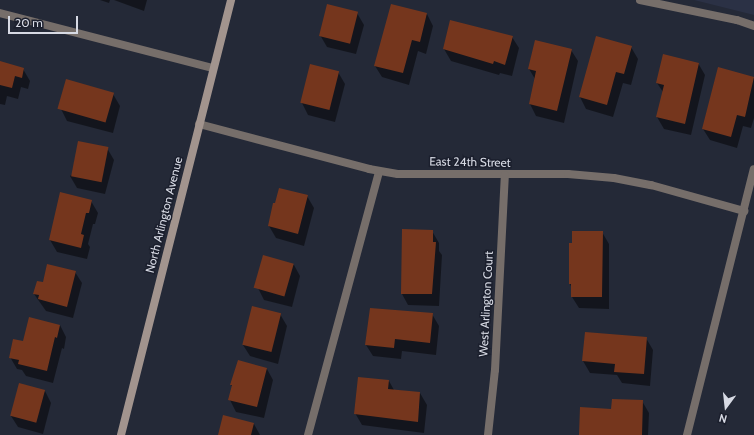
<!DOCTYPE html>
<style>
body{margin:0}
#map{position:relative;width:754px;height:435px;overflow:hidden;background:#242937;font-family:Cabin,sans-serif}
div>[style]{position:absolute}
.built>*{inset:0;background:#2b3145}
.shadow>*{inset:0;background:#0007}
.building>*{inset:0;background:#75361d;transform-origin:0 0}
.service>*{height:8px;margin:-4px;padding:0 4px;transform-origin:4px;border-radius:4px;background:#766e6a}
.minor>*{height:8px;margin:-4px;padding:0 4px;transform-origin:4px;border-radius:4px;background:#766e6a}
.tertiary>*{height:8px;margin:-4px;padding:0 4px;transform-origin:4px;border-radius:4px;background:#766e6a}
.secondary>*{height:8px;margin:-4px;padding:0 4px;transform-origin:4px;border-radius:4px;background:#a2948e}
span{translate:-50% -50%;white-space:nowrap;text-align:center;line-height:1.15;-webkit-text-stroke:3px #1b1f2d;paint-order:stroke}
.street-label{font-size:12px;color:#d7dae4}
.north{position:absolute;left:706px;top:387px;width:40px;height:40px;-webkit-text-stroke:3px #1b1f2d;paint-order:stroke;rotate:195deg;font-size:11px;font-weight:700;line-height:16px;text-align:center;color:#d7dae4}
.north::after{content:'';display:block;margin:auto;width:14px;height:18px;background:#d7dae4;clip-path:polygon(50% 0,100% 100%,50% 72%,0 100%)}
.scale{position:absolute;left:8px;top:16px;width:70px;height:18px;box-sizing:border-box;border:2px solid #d7dae4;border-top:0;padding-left:5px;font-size:12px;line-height:14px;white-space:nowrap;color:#d7dae4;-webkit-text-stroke:3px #1b1f2d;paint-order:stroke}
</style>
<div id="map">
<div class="built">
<div style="clip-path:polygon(694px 0,754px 0,754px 15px)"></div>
</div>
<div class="shadow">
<div style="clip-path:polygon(100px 0,110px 0,109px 3px)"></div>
<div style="clip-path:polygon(114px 0,147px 0,144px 11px)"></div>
<div style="clip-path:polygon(357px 13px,364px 25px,356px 54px,327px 47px,320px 35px)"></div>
<div style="clip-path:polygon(427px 14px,433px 26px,426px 54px,418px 51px,409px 85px,382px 77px,375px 66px)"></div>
<div style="clip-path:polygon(512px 37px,519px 48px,512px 76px,500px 73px,499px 75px,451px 61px,444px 49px)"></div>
<div style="clip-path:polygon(597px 37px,631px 47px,638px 59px,631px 85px,623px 83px,613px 117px,586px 109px,580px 97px)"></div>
<div style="clip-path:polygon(571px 50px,578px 61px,564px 123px,536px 116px,530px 104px,535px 79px,529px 69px)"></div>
<div style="clip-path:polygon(0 62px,23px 69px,30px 81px,28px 89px,21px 87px,18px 99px,7px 96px,5px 105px,0 104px)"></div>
<div style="clip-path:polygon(698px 63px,705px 75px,691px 135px,664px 129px,657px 117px,663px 92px,657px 83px)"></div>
<div style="clip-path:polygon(719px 69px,754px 78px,754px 118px,751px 128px,743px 126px,737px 148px,710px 140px,703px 129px)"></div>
<div style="clip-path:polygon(338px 72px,345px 84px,335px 122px,308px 115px,302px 103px)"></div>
<div style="clip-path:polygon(113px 94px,120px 106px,113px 133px,67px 121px,61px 109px)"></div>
<div style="clip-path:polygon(107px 148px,114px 160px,105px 194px,77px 188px,70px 176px)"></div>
<div style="clip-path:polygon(307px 196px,314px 208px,304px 246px,276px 238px,269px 226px)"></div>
<div style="clip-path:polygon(91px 201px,98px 213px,95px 224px,93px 224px,88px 244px,90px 247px,87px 259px,57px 252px,50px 240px)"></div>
<div style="clip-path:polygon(432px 231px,439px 243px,439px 251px,442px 255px,439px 306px,408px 305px,402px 294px)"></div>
<div style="clip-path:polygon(602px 232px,609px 244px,609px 309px,579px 308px,572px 297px,572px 289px,570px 284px)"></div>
<div style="clip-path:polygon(263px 257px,294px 265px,300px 276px,292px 307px,264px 300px,258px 288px)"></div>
<div style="clip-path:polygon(75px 272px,82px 283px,73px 318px,46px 311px,34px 294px,43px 284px)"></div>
<div style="clip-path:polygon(280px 314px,287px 326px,278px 364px,250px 356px,243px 345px)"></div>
<div style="clip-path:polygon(432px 314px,439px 326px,436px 355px,402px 351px,401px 359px,373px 356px,366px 345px)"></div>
<div style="clip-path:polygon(60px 325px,66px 337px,64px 349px,62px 348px,53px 383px,26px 376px,22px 370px,17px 369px,10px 357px)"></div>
<div style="clip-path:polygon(586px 333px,646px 338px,653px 350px,650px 386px,622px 383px,617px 375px,590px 373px,583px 361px)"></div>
<div style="clip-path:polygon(267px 369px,273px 380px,264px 418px,236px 412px,230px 400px,233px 387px,231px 385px)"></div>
<div style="clip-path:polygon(389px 381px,394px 390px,420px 393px,427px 405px,424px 433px,362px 425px,355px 413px)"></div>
<div style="clip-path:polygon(45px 391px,51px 403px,43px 434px,18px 427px,11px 416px)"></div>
<div style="clip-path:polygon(642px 401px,649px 413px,648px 435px,580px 435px,612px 410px)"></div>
<div style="clip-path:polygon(254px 424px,260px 435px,220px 435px)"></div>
</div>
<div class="building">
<div style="left:327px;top:4px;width:32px;height:33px;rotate:14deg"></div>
<div style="clip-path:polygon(391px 4px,427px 13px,420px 42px,412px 40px,403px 73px,374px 66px)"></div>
<div style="clip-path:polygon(450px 20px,513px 36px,505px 65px,494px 61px,493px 64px,443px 49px)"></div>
<div style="clip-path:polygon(596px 36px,632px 46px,624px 74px,616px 72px,607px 105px,579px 97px)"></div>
<div style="clip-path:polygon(535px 40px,572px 49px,557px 111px,529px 104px,536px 71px,528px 69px)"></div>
<div style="clip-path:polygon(663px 54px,699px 63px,685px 124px,656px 117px,664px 85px,656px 83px)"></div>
<div style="clip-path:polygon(0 61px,24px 68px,22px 78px,15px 76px,12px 88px,0 85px)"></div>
<div style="left:310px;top:64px;width:30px;height:40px;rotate:14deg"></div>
<div style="clip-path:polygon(718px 67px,754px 77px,745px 117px,737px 115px,731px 137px,702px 129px)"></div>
<div style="left:66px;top:79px;width:50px;height:31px;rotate:16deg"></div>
<div style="left:78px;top:141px;width:31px;height:36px;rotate:11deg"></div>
<div style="clip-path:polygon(279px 188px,308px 195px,298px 234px,268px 226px,273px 203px,275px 203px)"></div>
<div style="clip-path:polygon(60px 192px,92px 200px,89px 213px,86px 213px,81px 234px,84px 235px,81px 248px,49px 240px)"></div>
<div style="clip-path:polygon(402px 229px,433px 230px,433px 242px,436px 242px,432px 294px,401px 294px)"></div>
<div style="clip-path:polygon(572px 231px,603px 231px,602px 297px,571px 297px,571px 284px,569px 284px,569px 243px,572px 243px)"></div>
<div style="left:263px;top:255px;width:32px;height:34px;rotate:16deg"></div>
<div style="clip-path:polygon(47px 264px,76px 271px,67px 307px,38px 299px,39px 295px,33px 294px,37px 281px,43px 282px)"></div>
<div style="left:252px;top:306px;width:30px;height:40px;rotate:14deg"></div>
<div style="clip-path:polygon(370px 308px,433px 313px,430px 343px,395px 339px,394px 348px,365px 345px)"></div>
<div style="clip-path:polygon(29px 317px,60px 325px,57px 338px,55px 337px,47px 371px,18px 364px,19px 360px,9px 358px,13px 339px,23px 341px)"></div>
<div style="clip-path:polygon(585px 332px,647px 337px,644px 374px,614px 372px,615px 364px,582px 361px)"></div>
<div style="clip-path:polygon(238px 360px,267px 368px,257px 407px,228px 400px,232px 385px,230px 385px)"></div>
<div style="clip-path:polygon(358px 377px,389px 380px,388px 389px,420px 392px,418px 422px,354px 414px)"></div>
<div style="left:19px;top:383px;width:27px;height:34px;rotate:15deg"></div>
<div style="clip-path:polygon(612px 399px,643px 400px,642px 435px,579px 435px,580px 407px,611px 409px)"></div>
<div style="clip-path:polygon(223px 415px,254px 423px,251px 435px,218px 435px)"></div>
</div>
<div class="service">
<div style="left:640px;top:0;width:99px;rotate:11.7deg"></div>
<div style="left:737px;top:20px;width:18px;rotate:19deg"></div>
<div style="left:308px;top:435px;width:273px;rotate:-74.9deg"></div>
</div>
<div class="minor">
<div style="left:199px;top:124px;width:176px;rotate:14.8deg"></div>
<div style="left:369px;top:169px;width:29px;rotate:10deg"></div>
<div style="left:398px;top:174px;width:170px"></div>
<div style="left:568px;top:174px;width:46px;rotate:5deg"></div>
<div style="left:614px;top:178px;width:38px;rotate:11deg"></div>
<div style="left:651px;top:185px;width:97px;rotate:15.6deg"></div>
<div style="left:488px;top:435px;width:65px;rotate:-83.9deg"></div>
<div style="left:495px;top:370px;width:195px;rotate:-87.1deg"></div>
<div style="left:687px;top:435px;width:274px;rotate:-75.9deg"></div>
</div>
<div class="tertiary">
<div style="left:0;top:13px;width:220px;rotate:14.5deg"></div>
</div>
<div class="secondary">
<div style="left:121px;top:435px;width:449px;rotate:-75.8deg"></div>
</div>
<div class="street-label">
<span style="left:470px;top:162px;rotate:1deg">East 24th Street</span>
<span style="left:164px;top:215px;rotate:-76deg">North Arlington Avenue</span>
<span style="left:486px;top:304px;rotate:-87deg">West Arlington Court</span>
</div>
<div class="north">N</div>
<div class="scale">20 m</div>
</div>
